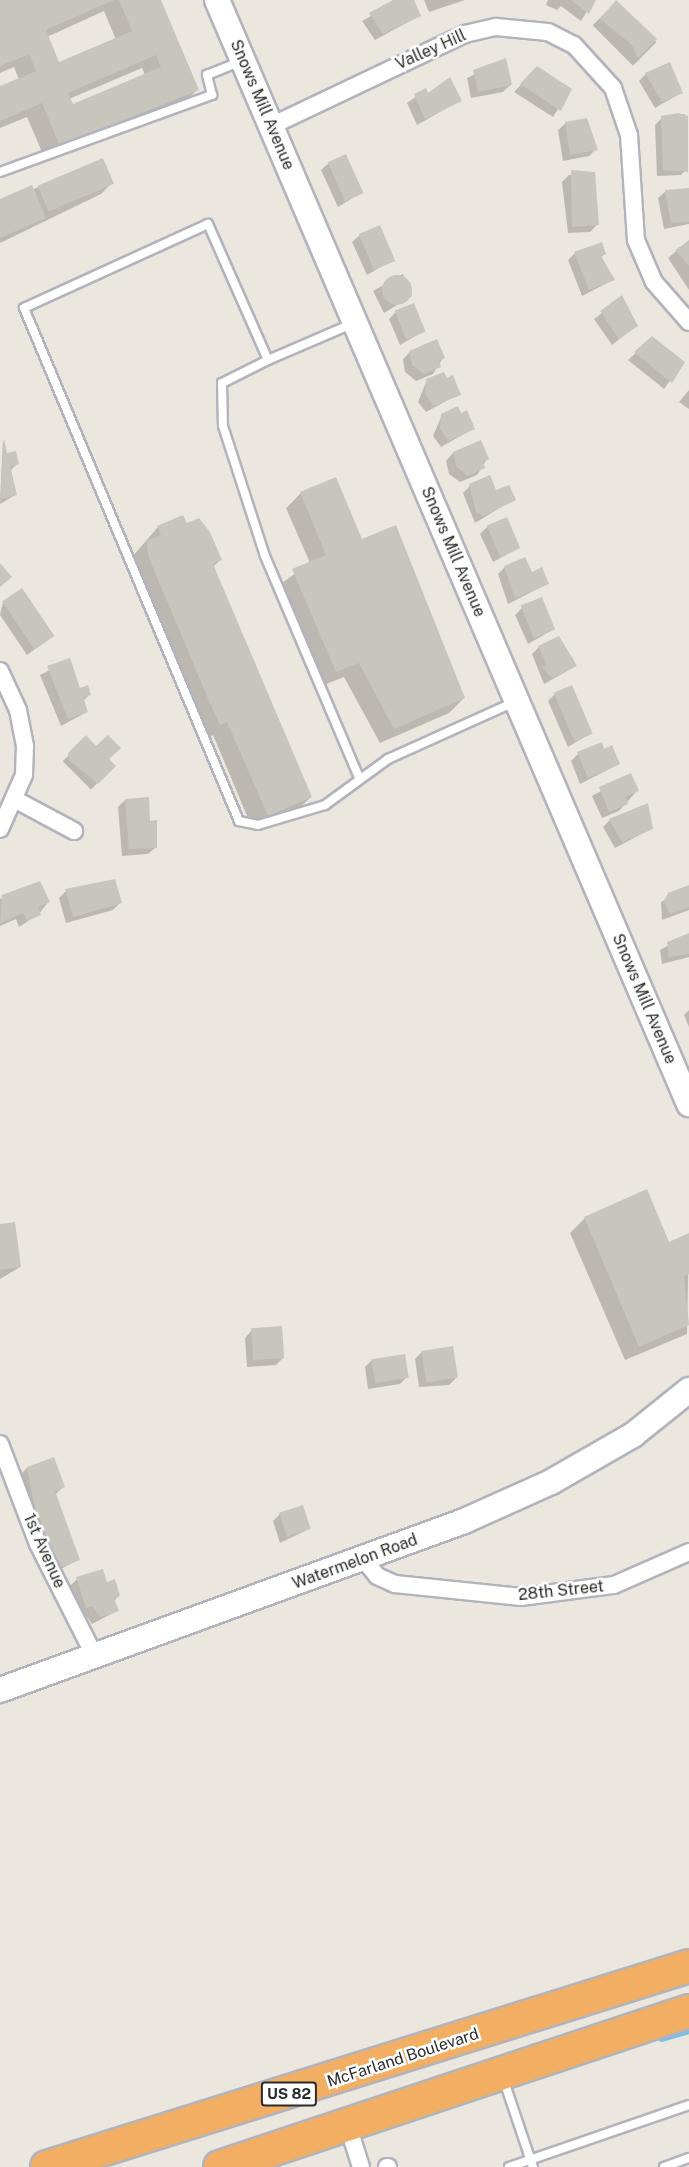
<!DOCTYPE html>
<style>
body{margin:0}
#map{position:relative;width:689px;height:2167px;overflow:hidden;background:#ebe7de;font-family:"Public Sans",sans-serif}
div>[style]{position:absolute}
.shadow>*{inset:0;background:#0003;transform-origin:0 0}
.stream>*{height:4.5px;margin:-2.25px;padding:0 2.25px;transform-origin:2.25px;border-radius:2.25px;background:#78bfe6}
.building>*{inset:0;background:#c7c5bc;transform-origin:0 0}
.round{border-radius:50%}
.roads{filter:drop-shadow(2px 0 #b1b3bd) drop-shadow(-2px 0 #b1b3bd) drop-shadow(0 2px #b1b3bd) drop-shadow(0 -2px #b1b3bd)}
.lane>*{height:8px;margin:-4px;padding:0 4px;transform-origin:4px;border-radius:4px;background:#fff}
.street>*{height:16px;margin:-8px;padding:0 8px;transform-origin:8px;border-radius:8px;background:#fff}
.secondary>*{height:24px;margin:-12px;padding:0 12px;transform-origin:12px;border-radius:12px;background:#fff}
.highway>*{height:32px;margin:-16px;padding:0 16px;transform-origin:16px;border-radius:16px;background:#f2ae62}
span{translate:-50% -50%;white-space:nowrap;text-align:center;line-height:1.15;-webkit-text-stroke:5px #fff;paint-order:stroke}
.shield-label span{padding:2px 4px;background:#fff;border:2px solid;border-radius:4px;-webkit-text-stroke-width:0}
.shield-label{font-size:15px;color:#2b2b2b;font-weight:700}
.street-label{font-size:16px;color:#2b2b2b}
</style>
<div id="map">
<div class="shadow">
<div style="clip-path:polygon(evenodd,0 0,159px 0,197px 90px,183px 104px,45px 159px,27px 117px,0 128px,0 88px,19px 80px,14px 67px,0 73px,0 0,104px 11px,116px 40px,58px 64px,47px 37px,104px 11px,0 0,142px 68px,145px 75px,73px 106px,69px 99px,142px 68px)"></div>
<div style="clip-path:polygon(401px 0,414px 0,419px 16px,375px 40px,362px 21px)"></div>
<div style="clip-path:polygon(424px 0,465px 0,429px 12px)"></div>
<div style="clip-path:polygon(548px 0,594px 0,581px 21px,561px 6px,557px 10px,546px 5px)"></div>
<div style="left:616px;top:2px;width:57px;height:33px;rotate:45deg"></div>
<div style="clip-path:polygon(505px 60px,510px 85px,503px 92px,471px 98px,467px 78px)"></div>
<div style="clip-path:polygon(533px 72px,570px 90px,553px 117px,514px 92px)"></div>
<div style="clip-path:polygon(646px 74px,681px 93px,655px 108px,639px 81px)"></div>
<div style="clip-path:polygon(425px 90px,427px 95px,461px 100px,417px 125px,407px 103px)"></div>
<div style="clip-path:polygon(685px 114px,688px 168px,681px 175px,657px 176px,655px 125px,662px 118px)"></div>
<div style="clip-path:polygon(566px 123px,596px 149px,589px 156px,563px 161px,558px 130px)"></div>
<div style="clip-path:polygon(329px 163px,361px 193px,338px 207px,321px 170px)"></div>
<div style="clip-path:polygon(594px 174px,597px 225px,590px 232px,568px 233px,562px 182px,569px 175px)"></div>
<div style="clip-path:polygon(112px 183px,101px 194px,0 243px,0 201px,39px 187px)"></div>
<div style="clip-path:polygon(689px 190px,689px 224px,664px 229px,658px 198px,666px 191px)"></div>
<div style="clip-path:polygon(360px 235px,393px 260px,367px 275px,352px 242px)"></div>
<div style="clip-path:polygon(689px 240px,689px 290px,668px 258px)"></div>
<div style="clip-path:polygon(575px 253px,605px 254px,600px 258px,613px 280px,582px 296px,568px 260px)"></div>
<div style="clip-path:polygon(403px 274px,412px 296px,384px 313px,373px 291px)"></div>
<div style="clip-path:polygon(622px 298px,636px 326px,612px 345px,594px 319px)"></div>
<div style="clip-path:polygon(396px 312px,424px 331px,400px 345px,389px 319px)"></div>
<div style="clip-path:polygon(652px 338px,683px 362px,664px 389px,628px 360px)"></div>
<div style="clip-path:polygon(410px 352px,443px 358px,433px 374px,416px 381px,405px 372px,403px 359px)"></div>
<div style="clip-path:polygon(427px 380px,459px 394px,426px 412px,418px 402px)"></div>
<div style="clip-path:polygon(689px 390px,689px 409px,679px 402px)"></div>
<div style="clip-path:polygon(442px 415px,473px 429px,441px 447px,433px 436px)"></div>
<div style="clip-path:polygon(3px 440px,6px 455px,18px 463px,11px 470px,15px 495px,0 504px)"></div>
<div style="clip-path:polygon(453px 453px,487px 459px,477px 475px,460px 482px,449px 474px,446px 461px)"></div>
<div style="clip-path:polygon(470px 486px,495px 492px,514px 499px,475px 523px,463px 493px)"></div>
<div style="clip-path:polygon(301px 493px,362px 541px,464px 698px,449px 713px,380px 743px,344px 677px,321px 686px,279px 585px,310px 563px,286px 508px)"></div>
<div style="clip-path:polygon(186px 525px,220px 560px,213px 567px,311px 797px,296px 811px,253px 830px,213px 735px,206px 739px,132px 557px,158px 527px)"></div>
<div style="clip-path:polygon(487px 527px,519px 548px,493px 562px,480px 534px)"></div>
<div style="clip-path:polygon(505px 567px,531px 574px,547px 584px,508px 604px,498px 574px)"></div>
<div style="clip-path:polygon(3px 602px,53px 636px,27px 655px,0 615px)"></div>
<div style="clip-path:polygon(522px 608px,554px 629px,528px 644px,515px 615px)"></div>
<div style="clip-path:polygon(539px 647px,572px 657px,576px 666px,544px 684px,532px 654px)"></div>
<div style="clip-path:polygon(69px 660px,79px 690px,89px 695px,83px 701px,87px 712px,61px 726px,40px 675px)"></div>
<div style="clip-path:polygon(555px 694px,591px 733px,568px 747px,548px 701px)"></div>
<div style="left:86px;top:738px;width:40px;height:33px;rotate:45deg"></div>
<div style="clip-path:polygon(604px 751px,619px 764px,580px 784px,571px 761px,578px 754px)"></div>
<div style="clip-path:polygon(630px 775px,637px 791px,619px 811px,602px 818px,592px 796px)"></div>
<div style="clip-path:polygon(125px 800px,149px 823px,156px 847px,148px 854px,122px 856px,118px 807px)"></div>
<div style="clip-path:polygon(610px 820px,651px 829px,615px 848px,603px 827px)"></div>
<div style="clip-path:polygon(39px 882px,48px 902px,39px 914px,19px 927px,16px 919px,0 926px,0 899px)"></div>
<div style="clip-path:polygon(689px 887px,689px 910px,662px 920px,661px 902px)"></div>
<div style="clip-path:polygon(66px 891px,120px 903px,113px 910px,66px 923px,59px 898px)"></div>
<div style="clip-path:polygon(689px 934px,689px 957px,662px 964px,660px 950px)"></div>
<div style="clip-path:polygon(689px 1010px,689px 1027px,684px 1015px)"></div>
<div style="clip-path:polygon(585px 1218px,669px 1244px,689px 1235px,687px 1334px,625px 1360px,570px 1233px)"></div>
<div style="clip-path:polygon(0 1226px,20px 1267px,0 1279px)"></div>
<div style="clip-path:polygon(252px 1330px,283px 1358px,276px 1365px,247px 1367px,245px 1338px)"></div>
<div style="clip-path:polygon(422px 1352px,456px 1378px,449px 1385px,419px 1387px,415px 1359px)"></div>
<div style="clip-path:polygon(372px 1360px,407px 1377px,400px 1384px,368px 1389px,365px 1367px)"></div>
<div style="clip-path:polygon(27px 1468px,63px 1487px,55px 1495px,78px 1560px,49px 1575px,20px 1475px)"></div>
<div style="clip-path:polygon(280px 1514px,309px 1529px,280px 1543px,273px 1521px)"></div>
<div style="clip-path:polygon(77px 1579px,106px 1584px,119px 1595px,114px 1601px,117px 1611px,92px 1624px,84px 1613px,79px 1614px,70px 1586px)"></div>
</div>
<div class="stream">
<div style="left:661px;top:2039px;width:29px;rotate:-16deg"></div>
</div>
<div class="building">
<div style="clip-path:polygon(evenodd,0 0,114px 0,46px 30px,59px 62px,132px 31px,119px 0,161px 0,199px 90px,60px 146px,42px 103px,0 121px,0 86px,36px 71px,29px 54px,0 66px,0 0,156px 55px,161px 67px,73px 104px,68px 93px,156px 55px)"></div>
<div style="clip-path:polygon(393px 0,414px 0,421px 16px,383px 34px,369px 13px)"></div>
<div style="clip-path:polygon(571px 0,596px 0,589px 14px)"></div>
<div style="clip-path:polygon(616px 0,657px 39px,638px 58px,632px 45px,600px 19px)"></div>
<div style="clip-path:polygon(506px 58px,512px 85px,478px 92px,473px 70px)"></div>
<div style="clip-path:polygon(670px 62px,683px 93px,662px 102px,645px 73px)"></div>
<div style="clip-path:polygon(537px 66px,572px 89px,561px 111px,520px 84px)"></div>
<div style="clip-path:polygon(450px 77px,462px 101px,425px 119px,414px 94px,426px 88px,428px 93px)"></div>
<div style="clip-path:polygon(678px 113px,688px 116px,688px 172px,663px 170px,661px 116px)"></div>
<div style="clip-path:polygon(587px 118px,598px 150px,570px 155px,565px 122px)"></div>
<div style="left:346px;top:154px;width:43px;height:20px;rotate:66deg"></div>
<div style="left:103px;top:158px;width:28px;height:71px;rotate:67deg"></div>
<div style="clip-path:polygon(571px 170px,595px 172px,599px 225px,572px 227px)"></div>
<div style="clip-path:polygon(32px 185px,46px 218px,0 238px,0 199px)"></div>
<div style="clip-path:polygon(689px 188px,689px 222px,671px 223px,665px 190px)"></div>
<div style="left:380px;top:225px;width:39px;height:23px;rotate:67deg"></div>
<div style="clip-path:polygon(689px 241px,689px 266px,675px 250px)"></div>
<div style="clip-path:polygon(602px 242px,606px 254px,601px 256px,615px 280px,589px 290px,574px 252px)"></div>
<div class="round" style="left:382px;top:275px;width:30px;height:30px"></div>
<div style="clip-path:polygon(622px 295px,638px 326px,619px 339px,600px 311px)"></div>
<div style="left:414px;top:303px;width:31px;height:21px;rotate:68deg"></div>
<div style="clip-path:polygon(652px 336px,685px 362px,672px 383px,634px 352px)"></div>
<div style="clip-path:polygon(437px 339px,445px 358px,439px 361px,441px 367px,424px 374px,412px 365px,409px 351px)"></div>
<div style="clip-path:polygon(444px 372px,447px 378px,453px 375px,461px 395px,433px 406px,425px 394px,426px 379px)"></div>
<div style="clip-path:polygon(458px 406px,461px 413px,467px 410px,475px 429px,448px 441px,440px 428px,441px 414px)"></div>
<div style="clip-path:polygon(4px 438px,7px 453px,16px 451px,19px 464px,10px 466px,17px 495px,0 499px)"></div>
<div style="clip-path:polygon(481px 440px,489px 459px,483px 462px,485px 468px,468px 476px,456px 466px,453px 452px)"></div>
<div style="clip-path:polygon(490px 475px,496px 490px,509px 485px,516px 500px,483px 516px,476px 512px,469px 484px)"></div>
<div style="clip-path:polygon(336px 477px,362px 539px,396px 525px,465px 698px,394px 729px,359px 663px,336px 672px,292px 569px,326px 555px,300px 492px)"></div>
<div style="clip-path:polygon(183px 515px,187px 523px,199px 518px,210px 532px,222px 560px,213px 564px,312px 797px,268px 816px,227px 722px,220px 725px,209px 701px,149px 558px,146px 541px,161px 535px,157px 526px)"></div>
<div style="left:507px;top:517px;width:34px;height:22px;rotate:67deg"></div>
<div style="clip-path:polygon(525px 557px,532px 572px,542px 567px,549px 584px,515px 598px,504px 566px)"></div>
<div style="clip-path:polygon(0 563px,12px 577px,0 587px)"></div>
<div style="left:22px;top:588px;width:58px;height:24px;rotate:56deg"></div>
<div style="left:542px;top:597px;width:35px;height:23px;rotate:68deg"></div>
<div style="clip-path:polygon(559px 636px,577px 666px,552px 678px,542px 667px,547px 665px,538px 646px)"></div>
<div style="clip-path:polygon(70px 658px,80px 688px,88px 685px,91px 695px,83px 697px,88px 712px,68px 719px,47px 666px)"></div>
<div style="left:572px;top:685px;width:53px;height:20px;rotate:67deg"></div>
<div style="clip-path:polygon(86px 735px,96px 746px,108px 735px,121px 748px,109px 759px,116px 766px,98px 784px,69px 760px,68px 753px)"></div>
<div style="clip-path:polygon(602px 742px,604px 749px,612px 745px,620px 764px,588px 778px,577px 752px)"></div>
<div style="clip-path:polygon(631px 773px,639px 791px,625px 797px,628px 804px,609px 812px,599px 787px)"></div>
<div style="clip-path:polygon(149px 797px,150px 821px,157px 820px,157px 848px,129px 849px,125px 799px)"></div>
<div style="clip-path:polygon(648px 803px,653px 829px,622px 842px,609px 819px)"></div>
<div style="clip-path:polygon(115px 879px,122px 903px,73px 917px,65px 889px)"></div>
<div style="clip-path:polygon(40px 881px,50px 902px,38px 907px,41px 915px,27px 921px,23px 913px,0 923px,2px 895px)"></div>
<div style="clip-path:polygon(689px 885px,689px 907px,670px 914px,664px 901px,668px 893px)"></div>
<div style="clip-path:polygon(689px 933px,689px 954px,669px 957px,667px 942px)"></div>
<div style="clip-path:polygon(647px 1189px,669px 1242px,689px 1233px,689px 1274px,684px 1276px,689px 1325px,639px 1347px,584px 1217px)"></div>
<div style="clip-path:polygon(15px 1222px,21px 1267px,0 1270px,0 1224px)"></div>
<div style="left:282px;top:1326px;width:32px;height:31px;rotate:86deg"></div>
<div style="left:453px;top:1346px;width:32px;height:32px;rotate:81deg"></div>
<div style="left:405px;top:1354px;width:24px;height:34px;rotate:81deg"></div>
<div style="clip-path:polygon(54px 1457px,65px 1487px,55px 1491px,80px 1560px,56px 1569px,45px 1537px,40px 1539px,27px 1467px)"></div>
<div style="left:303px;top:1505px;width:25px;height:25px;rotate:72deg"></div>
<div style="clip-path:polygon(103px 1569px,107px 1582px,115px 1579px,120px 1596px,114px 1598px,119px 1611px,100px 1617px,92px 1606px,86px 1608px,76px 1577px)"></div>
</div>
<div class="roads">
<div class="lane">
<div style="left:0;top:172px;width:226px;rotate:-20deg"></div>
<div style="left:212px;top:95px;width:21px;rotate:-104deg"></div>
<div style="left:207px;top:75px;width:38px;rotate:-22deg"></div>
<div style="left:354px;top:323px;width:94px;rotate:156.7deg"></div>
<div style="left:268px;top:360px;width:149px;rotate:-113.8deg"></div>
<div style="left:208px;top:224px;width:202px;rotate:155.5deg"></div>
<div style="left:24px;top:308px;width:556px;rotate:67.26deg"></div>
<div style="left:239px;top:821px;width:19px;rotate:12deg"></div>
<div style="left:258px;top:825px;width:70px;rotate:-16.6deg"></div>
<div style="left:325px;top:805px;width:78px;rotate:-36.1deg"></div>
<div style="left:388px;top:759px;width:138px;rotate:-24.3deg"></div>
<div style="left:268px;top:360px;width:51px;rotate:153.4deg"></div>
<div style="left:222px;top:383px;width:43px;rotate:88.7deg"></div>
<div style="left:223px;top:426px;width:137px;rotate:72.1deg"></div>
<div style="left:265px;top:556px;width:240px;rotate:67deg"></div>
<div style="left:503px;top:2078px;width:94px;rotate:71.4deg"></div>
<div style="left:509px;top:2167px;width:190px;rotate:-19deg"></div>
<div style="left:664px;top:2167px;width:27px;rotate:-20deg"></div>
</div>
<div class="street">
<div style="left:271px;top:126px;width:215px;rotate:-25.4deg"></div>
<div style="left:465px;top:34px;width:32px;rotate:-13deg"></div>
<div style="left:496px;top:27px;width:52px;rotate:5.5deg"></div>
<div style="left:548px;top:32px;width:29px;rotate:27deg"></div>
<div style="left:574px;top:45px;width:58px;rotate:47.8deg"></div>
<div style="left:613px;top:88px;width:50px;rotate:71.2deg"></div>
<div style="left:629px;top:135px;width:105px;rotate:86.2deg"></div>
<div style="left:636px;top:240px;width:46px;rotate:66.8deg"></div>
<div style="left:654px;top:282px;width:53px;rotate:48.8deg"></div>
<div style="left:0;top:671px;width:43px;rotate:65.2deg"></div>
<div style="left:18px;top:710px;width:37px;rotate:79deg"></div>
<div style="left:25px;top:746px;width:29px;rotate:92deg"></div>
<div style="left:24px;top:775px;width:59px;rotate:114deg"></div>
<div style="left:16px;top:800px;width:66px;rotate:28.1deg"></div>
<div style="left:0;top:1444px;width:107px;rotate:69.2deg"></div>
<div style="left:38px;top:1544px;width:124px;rotate:63.2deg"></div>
<div style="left:365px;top:1561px;width:19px;rotate:51deg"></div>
<div style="left:377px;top:1576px;width:20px;rotate:24deg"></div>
<div style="left:395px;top:1584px;width:127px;rotate:5.9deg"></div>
<div style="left:521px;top:1597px;width:94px;rotate:-7.4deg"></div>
<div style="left:614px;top:1585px;width:82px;rotate:-23.7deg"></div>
<div style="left:348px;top:2126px;width:43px;rotate:72.4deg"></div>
<div style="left:387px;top:2167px;width:1px"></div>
</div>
<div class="secondary">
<div style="left:217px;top:0;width:1201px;rotate:66.85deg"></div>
<div style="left:0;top:1690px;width:492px;rotate:-20deg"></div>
<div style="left:462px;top:1522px;width:98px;rotate:-24.2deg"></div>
<div style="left:551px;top:1482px;width:95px;rotate:-29.8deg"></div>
<div style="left:633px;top:1435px;width:72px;rotate:-38.8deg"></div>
</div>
<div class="highway">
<div style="left:47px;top:2167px;width:673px;rotate:-17.38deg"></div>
<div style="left:220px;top:2167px;width:494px;rotate:-18.4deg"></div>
</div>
</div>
<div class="shield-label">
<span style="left:289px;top:2094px">US 82</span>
</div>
<div class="street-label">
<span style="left:431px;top:50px;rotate:-24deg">Valley Hill</span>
<span style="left:262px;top:105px;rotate:67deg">Snows Mill Avenue</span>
<span style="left:453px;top:552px;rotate:67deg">Snows Mill Avenue</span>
<span style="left:644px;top:999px;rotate:67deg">Snows Mill Avenue</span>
<span style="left:44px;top:1551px;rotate:66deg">1st Avenue</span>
<span style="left:355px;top:1562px;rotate:-20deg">Watermelon Road</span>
<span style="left:561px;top:1591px;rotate:-6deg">28th Street</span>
<span style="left:403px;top:2058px;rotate:-18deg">McFarland Boulevard</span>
</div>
</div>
